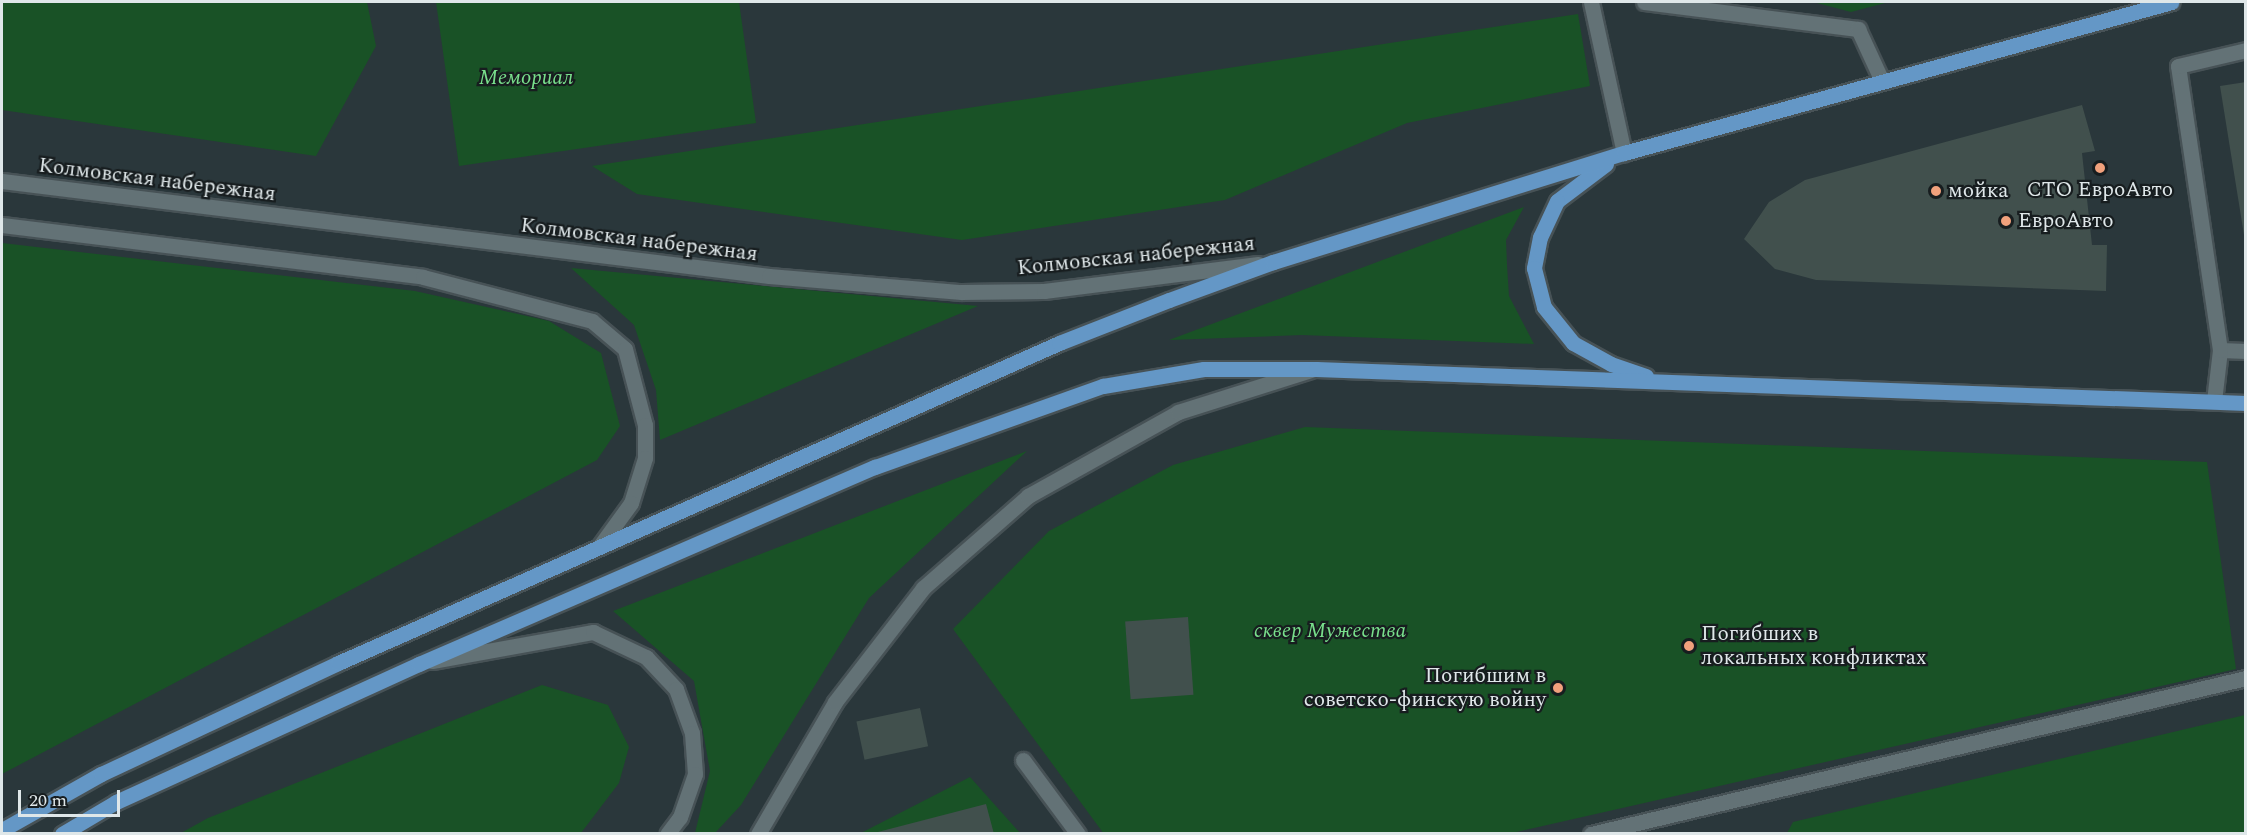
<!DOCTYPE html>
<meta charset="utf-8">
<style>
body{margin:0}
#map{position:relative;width:2247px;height:835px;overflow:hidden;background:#2a373b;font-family:Spectral,serif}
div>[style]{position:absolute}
.green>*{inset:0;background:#195226}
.building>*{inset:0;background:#41504d;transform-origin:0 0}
.roads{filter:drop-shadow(2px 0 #475256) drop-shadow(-2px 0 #475256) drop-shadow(0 2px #475256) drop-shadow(0 -2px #475256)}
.lane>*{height:15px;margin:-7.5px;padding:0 7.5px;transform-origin:7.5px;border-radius:7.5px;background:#637276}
.street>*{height:15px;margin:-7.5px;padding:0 7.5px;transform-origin:7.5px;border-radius:7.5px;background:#637276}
.secondary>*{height:15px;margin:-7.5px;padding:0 7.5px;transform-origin:7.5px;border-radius:7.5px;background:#637276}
.primary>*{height:15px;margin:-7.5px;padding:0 7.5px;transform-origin:7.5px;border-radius:7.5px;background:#6497c6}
.dots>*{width:16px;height:16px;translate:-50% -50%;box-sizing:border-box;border:3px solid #171d1f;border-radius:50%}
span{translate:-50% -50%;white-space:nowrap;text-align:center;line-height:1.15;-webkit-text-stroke:4.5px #171d1f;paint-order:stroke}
.park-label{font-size:21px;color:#79e08c;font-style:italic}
.street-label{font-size:21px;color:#dfe7e9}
.poi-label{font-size:21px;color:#dfe7e9}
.left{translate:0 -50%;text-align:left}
.right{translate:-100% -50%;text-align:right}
.frame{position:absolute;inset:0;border:3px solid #dfe7e9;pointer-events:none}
.scale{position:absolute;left:18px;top:790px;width:102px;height:27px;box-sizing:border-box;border:3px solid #dfe7e9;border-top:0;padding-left:8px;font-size:18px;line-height:21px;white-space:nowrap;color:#dfe7e9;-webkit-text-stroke:4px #171d1f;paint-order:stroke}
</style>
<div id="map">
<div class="green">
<div style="clip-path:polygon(2px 2px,367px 2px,376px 46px,316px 156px,2px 110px)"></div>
<div style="clip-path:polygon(436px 2px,739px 2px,756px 123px,459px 166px)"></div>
<div style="clip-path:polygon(1813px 2px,1889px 2px,1851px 12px)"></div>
<div style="clip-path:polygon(1578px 14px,1590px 86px,1407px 123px,1225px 200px,962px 240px,637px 194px,592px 166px)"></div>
<div style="clip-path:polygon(1524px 207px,1506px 240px,1507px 265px,1509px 296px,1534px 344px,1302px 335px,1169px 340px)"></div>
<div style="clip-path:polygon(2px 243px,415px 291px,549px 321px,601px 353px,620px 426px,597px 460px,2px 774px)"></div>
<div style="clip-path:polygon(571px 268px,978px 306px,660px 440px,656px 390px,634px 325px)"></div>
<div style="clip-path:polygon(1305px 427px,2207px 462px,2236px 669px,1512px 833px,1104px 834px,953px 629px,1049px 531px,1173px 465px)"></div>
<div style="clip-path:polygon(1027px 451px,869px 598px,741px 805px,715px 833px,695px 833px,710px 771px,694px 681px,613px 611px)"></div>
<div style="clip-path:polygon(542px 685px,608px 705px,629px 747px,619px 783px,581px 833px,181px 833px,208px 818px)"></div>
<div style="clip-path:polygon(2245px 715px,2245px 833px,1787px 833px,1793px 822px)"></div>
<div style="clip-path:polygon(970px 777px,1020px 833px,859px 834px)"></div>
</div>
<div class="building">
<div style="clip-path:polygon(2246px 82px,2246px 235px,2244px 235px,2220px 86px)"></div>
<div style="clip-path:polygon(2082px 105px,2095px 151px,2082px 153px,2092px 245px,2107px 245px,2106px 291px,1816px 280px,1775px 269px,1744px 239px,1769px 202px,1805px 180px)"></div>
<div style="left:1188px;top:617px;width:78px;height:63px;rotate:86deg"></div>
<div style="left:920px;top:708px;width:39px;height:65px;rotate:78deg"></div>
<div style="clip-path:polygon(986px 804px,994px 834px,874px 834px,874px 833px)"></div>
</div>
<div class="roads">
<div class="lane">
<div style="left:1591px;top:2px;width:155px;rotate:77.7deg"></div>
<div style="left:1644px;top:2px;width:216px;rotate:7.2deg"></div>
<div style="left:1858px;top:29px;width:57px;rotate:65.2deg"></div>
<div style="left:2220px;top:350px;width:26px;rotate:2deg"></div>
<div style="left:2214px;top:401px;width:51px;rotate:-83.3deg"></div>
<div style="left:2220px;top:350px;width:287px;rotate:-98.4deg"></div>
<div style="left:2178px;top:66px;width:70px;rotate:-13.2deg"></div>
<div style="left:1023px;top:760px;width:92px;rotate:53.4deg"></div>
</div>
<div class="street">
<div style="left:1591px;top:834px;width:673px;rotate:-13.4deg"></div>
</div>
<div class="secondary">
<div style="left:2px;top:181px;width:773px;rotate:7.06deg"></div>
<div style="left:769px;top:276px;width:193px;rotate:4.8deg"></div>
<div style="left:961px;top:292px;width:83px;rotate:-0.7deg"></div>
<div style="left:1044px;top:291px;width:216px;rotate:-7.2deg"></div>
<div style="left:2px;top:225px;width:424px;rotate:7deg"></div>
<div style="left:423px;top:277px;width:175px;rotate:14.6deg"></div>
<div style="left:592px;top:321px;width:43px;rotate:40.3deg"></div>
<div style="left:625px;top:349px;width:79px;rotate:75.3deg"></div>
<div style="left:645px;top:425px;width:33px;rotate:90deg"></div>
<div style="left:645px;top:458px;width:47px;rotate:107.3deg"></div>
<div style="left:631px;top:503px;width:54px;rotate:126deg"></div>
<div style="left:432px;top:661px;width:164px;rotate:-10.2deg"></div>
<div style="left:593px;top:632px;width:59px;rotate:25.3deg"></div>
<div style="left:646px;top:657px;width:44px;rotate:46.8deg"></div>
<div style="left:676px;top:689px;width:47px;rotate:70deg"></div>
<div style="left:692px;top:733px;width:41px;rotate:85.8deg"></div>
<div style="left:695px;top:774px;width:46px;rotate:109.2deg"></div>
<div style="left:680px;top:817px;width:21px;rotate:127deg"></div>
<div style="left:758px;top:834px;width:153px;rotate:-59.7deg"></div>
<div style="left:835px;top:702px;width:144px;rotate:-52.3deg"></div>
<div style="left:923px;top:588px;width:140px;rotate:-41.2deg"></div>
<div style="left:1028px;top:496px;width:172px;rotate:-29.2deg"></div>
<div style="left:1178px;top:412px;width:139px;rotate:-17.5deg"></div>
</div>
<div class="primary">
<div style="left:1606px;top:164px;width:61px;rotate:142.9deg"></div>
<div style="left:1557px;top:201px;width:40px;rotate:115deg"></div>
<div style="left:1540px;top:237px;width:32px;rotate:101deg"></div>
<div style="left:1534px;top:268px;width:40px;rotate:75.6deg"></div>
<div style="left:1544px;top:307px;width:46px;rotate:51.1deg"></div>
<div style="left:1573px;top:343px;width:43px;rotate:28.9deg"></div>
<div style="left:1611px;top:364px;width:37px;rotate:19deg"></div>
<div style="left:2px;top:830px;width:114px;rotate:-29.5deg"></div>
<div style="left:101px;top:774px;width:262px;rotate:-25.1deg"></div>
<div style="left:338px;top:663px;width:789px;rotate:-23.93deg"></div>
<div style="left:1059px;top:343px;width:118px;rotate:-21.4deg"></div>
<div style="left:1169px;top:300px;width:111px;rotate:-20.1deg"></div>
<div style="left:1273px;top:262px;width:368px;rotate:-17.3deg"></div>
<div style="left:1624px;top:153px;width:568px;rotate:-15.41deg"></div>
<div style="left:62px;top:834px;width:63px;rotate:-30.7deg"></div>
<div style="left:116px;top:802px;width:333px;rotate:-24.5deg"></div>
<div style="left:419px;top:664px;width:497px;rotate:-23.4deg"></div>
<div style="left:875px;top:467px;width:242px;rotate:-19.6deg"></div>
<div style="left:1103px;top:386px;width:102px;rotate:-9.6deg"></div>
<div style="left:1204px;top:369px;width:112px"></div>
<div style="left:1316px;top:369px;width:931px;rotate:2.09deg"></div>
</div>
</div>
<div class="dots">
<div style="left:2100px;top:168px;background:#f1a17c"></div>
<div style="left:1936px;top:191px;background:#f1a17c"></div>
<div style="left:2006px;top:221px;background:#f1a17c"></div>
<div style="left:1689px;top:646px;background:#f1a17c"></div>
<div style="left:1558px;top:688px;background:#f1a17c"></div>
</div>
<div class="park-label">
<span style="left:526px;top:78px">Мемориал</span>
<span style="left:1330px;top:631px">сквер Мужества</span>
</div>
<div class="street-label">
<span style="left:157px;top:180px;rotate:7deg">Колмовская набережная</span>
<span style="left:639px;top:240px;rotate:7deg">Колмовская набережная</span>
<span style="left:1136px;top:256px;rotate:-6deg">Колмовская набережная</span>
</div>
<div class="poi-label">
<span style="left:2100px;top:190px">СТО ЕвроАвто</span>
<span class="left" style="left:1948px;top:191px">мойка</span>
<span class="left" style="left:2018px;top:221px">ЕвроАвто</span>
<span class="left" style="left:1701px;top:646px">Погибших в<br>локальных конфликтах</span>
<span class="right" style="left:1546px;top:688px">Погибшим в<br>советско-финскую войну</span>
</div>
<div class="frame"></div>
<div class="scale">20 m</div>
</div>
